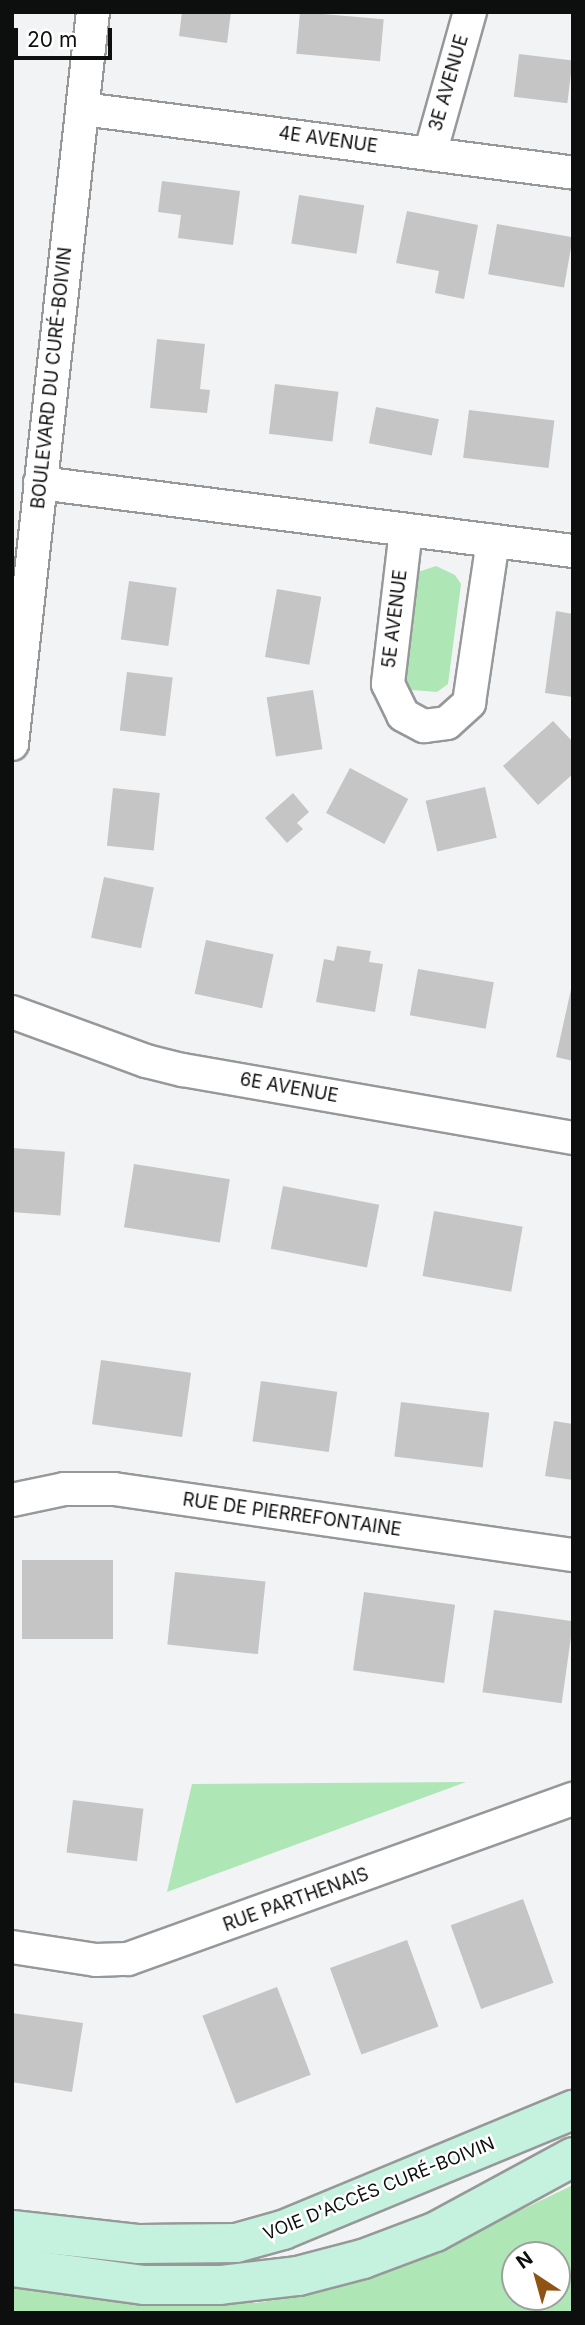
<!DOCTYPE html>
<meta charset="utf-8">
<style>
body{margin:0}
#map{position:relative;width:585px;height:2325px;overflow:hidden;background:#f2f3f5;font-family:Inter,sans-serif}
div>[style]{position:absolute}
.green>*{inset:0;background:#afe6b5}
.building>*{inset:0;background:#c5c5c6;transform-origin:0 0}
.roads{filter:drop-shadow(2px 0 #969899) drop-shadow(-2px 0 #969899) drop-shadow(0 2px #969899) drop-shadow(0 -2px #969899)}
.street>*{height:32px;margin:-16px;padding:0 16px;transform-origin:16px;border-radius:16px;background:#fff}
.secondary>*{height:38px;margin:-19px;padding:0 19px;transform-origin:19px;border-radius:19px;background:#c4f2de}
span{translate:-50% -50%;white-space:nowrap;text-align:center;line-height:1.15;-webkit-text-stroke:5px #fff;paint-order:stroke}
.street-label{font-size:18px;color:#0d0e0e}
.frame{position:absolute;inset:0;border:14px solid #0d0e0e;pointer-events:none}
.north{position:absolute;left:501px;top:2241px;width:70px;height:70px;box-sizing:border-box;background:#fff;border:2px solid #9e9f9f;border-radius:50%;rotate:324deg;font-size:19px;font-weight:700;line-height:28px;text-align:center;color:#0d0e0e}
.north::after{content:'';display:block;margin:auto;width:24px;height:32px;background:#8f5313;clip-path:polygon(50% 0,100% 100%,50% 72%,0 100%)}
.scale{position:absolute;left:14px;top:28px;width:98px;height:32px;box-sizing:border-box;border:4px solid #0d0e0e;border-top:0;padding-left:9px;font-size:21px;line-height:24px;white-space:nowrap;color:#0d0e0e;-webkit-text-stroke:5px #fff;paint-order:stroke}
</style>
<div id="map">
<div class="green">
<div style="clip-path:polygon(436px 566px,455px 575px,461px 584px,448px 684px,437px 692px,399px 689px,418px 572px)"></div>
<div style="clip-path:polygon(466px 1782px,167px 1892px,192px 1784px)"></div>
<div style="clip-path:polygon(evenodd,573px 2185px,573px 2313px,12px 2313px,12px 2288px,256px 2303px,312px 2294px,409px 2264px,573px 2185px,515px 2255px,557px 2255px,557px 2297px,515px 2297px,515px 2255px)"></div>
</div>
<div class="building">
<div style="clip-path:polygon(182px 12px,231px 12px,227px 43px,179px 36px)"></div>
<div style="left:300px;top:12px;width:84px;height:42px;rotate:5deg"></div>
<div style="left:519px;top:54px;width:54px;height:43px;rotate:7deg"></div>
<div style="clip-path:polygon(162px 181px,240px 191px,233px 245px,178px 238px,181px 215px,158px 212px)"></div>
<div style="left:299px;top:195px;width:66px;height:49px;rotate:9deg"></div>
<div style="clip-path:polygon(407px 211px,478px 225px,464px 299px,435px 293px,439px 271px,396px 263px)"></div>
<div style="left:497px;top:224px;width:77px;height:51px;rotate:10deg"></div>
<div style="clip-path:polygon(157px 339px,205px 344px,200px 389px,210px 390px,207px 413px,150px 408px)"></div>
<div style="left:275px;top:384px;width:64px;height:50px;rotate:7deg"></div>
<div style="left:376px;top:407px;width:64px;height:37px;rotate:11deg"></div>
<div style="left:469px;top:410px;width:86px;height:48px;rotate:7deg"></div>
<div style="left:129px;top:581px;width:48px;height:59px;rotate:8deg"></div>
<div style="left:277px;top:589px;width:45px;height:69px;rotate:10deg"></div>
<div style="clip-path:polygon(556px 611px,573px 614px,573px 697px,545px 693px)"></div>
<div style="left:127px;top:672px;width:46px;height:59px;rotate:7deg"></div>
<div style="left:313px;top:690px;width:60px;height:47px;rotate:81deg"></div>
<div style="clip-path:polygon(553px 721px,573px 742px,573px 774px,538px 805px,503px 766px)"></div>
<div style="left:350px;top:768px;width:66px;height:51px;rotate:28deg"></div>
<div style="left:485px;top:787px;width:52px;height:61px;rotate:77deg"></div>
<div style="left:113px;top:788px;width:47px;height:58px;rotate:6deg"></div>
<div style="clip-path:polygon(293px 793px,309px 812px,297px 823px,303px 829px,287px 843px,265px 818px)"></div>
<div style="left:104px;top:877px;width:51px;height:62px;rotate:12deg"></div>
<div style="left:206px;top:940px;width:69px;height:55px;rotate:12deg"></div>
<div style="clip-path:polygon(337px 946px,371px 951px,369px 962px,383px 964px,375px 1012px,316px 1002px,324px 959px,334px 961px)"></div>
<div style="left:418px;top:969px;width:77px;height:47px;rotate:10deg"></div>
<div style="clip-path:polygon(572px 985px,573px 985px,573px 1061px,556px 1057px)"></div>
<div style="left:12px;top:1148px;width:53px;height:64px;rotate:4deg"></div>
<div style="left:134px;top:1164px;width:97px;height:64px;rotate:9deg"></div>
<div style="left:283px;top:1186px;width:98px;height:64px;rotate:11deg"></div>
<div style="left:434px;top:1211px;width:90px;height:66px;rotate:10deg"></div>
<div style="left:101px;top:1360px;width:91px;height:65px;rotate:8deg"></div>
<div style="left:261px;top:1381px;width:77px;height:61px;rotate:8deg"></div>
<div style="left:401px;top:1402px;width:89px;height:55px;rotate:7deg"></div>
<div style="clip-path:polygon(554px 1421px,573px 1424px,573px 1480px,545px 1476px)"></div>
<div style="left:22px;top:1560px;width:91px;height:79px"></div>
<div style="left:175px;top:1572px;width:91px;height:73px;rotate:6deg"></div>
<div style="left:364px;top:1592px;width:92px;height:79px;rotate:8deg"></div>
<div style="left:494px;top:1610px;width:80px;height:83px;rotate:8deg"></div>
<div style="left:73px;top:1800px;width:71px;height:53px;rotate:7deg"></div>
<div style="left:523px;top:1899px;width:89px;height:77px;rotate:70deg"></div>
<div style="left:407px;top:1940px;width:92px;height:82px;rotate:70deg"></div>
<div style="left:277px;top:1987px;width:94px;height:80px;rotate:69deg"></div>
<div style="clip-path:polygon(12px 2013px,83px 2023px,72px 2092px,12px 2082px)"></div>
</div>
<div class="roads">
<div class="street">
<div style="left:83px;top:109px;width:494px;rotate:7.4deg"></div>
<div style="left:430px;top:154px;width:148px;rotate:-74.3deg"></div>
<div style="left:40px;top:483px;width:537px;rotate:7.27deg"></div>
<div style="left:406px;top:530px;width:155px;rotate:96.7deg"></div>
<div style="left:388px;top:684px;width:34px;rotate:64deg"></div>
<div style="left:403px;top:715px;width:24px;rotate:28deg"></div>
<div style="left:424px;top:726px;width:23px;rotate:-7deg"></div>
<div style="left:447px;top:723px;width:30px;rotate:-42deg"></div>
<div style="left:469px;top:703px;width:164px;rotate:-81.6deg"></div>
<div style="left:12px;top:744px;width:736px;rotate:-83.69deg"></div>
<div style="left:12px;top:1012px;width:143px;rotate:20.1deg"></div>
<div style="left:146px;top:1061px;width:38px;rotate:14deg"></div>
<div style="left:183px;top:1070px;width:396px;rotate:9.9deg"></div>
<div style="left:12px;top:1500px;width:53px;rotate:-11.9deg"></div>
<div style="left:64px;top:1489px;width:50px"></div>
<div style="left:114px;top:1489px;width:464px;rotate:8.2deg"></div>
<div style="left:12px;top:1947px;width:85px;rotate:8.8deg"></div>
<div style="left:96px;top:1960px;width:32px;rotate:-2deg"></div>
<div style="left:128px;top:1959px;width:473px;rotate:-19.8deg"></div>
</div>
<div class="secondary">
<div style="left:12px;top:2230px;width:128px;rotate:6.3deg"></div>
<div style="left:139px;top:2244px;width:97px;rotate:-0.6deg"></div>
<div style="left:236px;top:2243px;width:49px;rotate:-15.5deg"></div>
<div style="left:283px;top:2230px;width:314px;rotate:-22.5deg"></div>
<div style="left:12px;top:2267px;width:133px;rotate:7.8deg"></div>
<div style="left:144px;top:2285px;width:76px"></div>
<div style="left:220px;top:2285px;width:79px;rotate:-6.6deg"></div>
<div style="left:298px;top:2276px;width:67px;rotate:-14.7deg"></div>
<div style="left:363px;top:2259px;width:77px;rotate:-20.6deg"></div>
<div style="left:435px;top:2232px;width:157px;rotate:-28.5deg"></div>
</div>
</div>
<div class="street-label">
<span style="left:449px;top:83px;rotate:-74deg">3E AVENUE</span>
<span style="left:328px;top:140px;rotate:8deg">4E AVENUE</span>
<span style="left:52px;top:378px;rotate:-84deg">BOULEVARD DU CURÉ-BOIVIN</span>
<span style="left:395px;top:619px;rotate:-83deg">5E AVENUE</span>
<span style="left:289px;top:1088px;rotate:10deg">6E AVENUE</span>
<span style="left:292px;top:1515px;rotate:8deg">RUE DE PIERREFONTAINE</span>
<span style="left:296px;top:1900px;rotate:-20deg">RUE PARTHENAIS</span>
<span style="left:379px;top:2189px;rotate:-22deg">VOIE D'ACCÈS CURÉ-BOIVIN</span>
</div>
<div class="frame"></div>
<div class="north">N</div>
<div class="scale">20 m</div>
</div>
